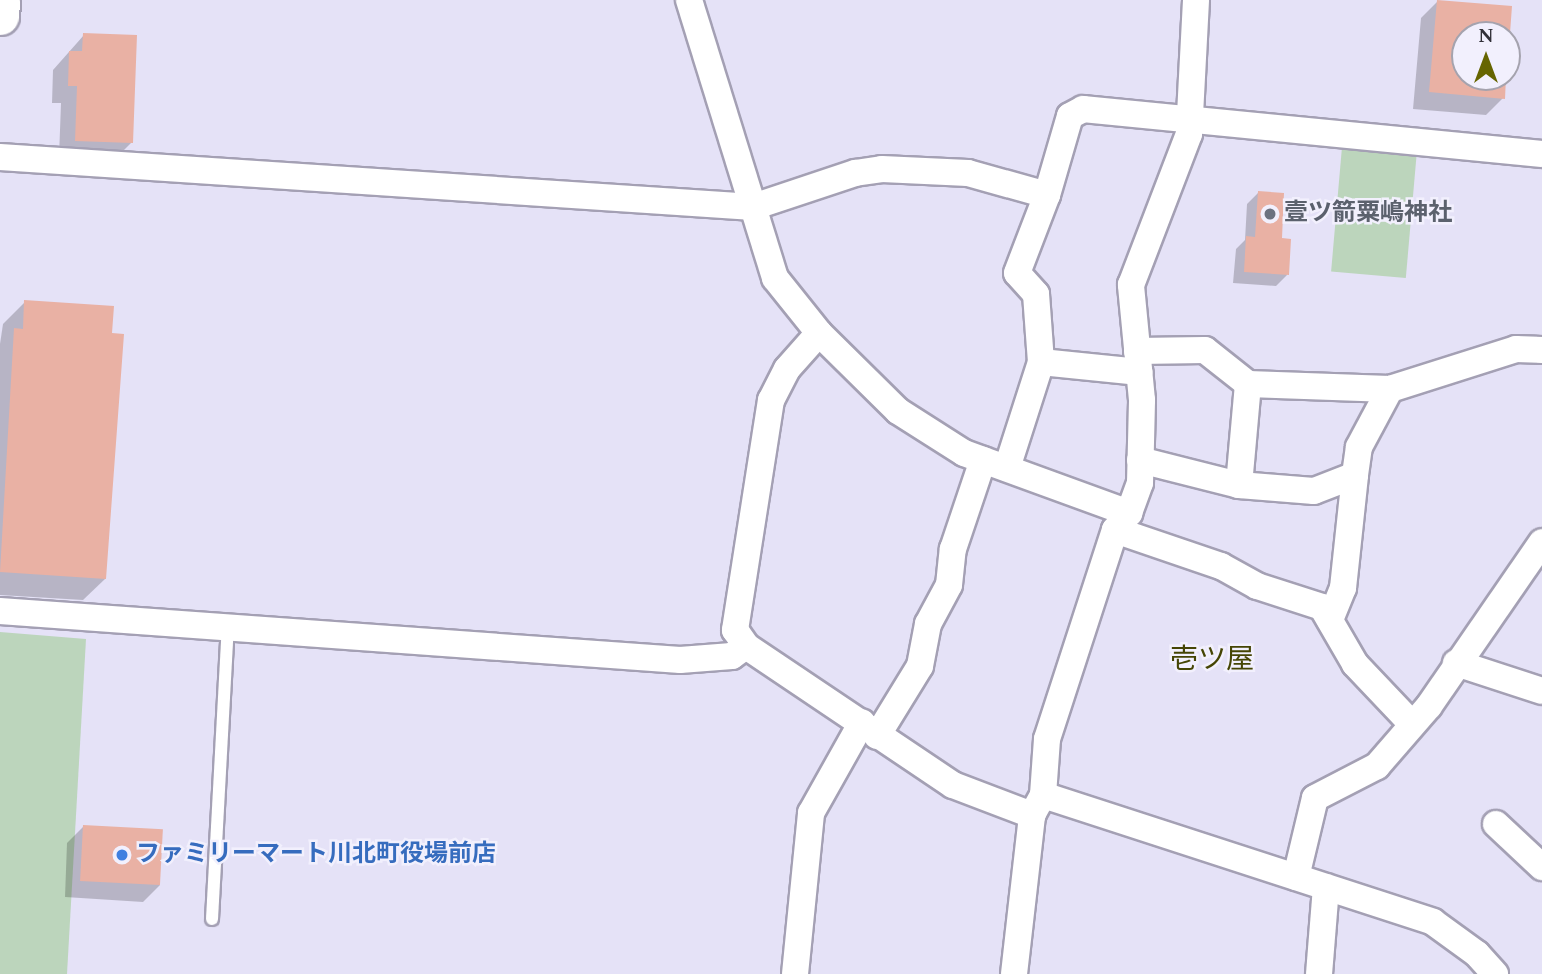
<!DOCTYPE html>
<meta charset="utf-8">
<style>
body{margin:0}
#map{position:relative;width:1542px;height:974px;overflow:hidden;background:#e5e2f7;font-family:Spectral,"Noto Sans JP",serif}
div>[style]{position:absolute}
.green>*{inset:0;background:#bcd5bc;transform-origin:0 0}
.shadow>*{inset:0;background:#0003}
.building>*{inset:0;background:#e9b1a4;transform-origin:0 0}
.roads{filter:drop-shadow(2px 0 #a4a0b4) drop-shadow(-2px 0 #a4a0b4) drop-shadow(0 2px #a4a0b4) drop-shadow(0 -2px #a4a0b4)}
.lane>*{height:12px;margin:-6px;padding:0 6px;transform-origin:6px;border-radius:6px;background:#fff}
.street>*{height:26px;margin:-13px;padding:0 13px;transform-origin:13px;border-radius:13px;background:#fff}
.secondary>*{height:37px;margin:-18.5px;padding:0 18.5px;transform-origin:18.5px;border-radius:18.5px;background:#fff}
.dots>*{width:19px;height:19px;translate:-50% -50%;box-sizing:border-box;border:4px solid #f2f0fd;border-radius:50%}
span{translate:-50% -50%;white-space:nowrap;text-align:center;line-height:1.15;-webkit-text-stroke:5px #f2f0fd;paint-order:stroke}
.worship-label{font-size:24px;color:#5b616d;font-weight:700}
.left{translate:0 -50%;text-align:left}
.shop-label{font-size:24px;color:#366cbe;font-weight:700}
.quarter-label{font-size:28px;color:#454504}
.north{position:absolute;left:1451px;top:21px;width:70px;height:70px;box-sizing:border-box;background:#f2f0fd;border:2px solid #a5a3ae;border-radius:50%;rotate:0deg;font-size:19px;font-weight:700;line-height:28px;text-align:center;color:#313038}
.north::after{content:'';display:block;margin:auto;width:24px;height:32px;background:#666500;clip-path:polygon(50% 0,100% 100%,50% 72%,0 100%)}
</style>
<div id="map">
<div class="green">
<div style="left:1342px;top:147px;width:75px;height:125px;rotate:5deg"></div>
<div style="clip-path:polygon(0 632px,86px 639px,67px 974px,0 974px)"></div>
</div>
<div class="shadow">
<div style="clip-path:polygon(1438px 1px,1511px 8px,1507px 49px,1507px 35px,1465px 35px,1465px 77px,1505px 77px,1503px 98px,1486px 115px,1413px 109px,1421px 18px)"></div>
<div style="clip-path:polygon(84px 35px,132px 142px,115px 159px,59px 157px,61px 103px,52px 103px,53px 70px)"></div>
<div style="clip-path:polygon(1258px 193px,1280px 240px,1287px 275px,1276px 286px,1233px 283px,1236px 249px,1245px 240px,1247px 204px)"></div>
<div style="clip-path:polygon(25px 302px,110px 335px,105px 579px,83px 600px,0 595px,0 344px,3px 324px)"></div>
<div style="clip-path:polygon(84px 826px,160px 885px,143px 902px,65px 897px,67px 843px)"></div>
</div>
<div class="building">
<div style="clip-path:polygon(1437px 0,1512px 6px,1509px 47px,1507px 35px,1465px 35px,1465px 77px,1506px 77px,1505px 99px,1429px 92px)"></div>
<div style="clip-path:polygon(83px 33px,137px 35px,133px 143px,75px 141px,77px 86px,68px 86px,69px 51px,82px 51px)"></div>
<div style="clip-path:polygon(1258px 191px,1284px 193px,1282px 238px,1291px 239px,1289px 275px,1244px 272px,1246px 236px,1255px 237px)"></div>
<div style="clip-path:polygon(24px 300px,114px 306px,112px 333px,124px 334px,106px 579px,0 572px,14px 328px,23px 329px)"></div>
<div style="left:83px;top:825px;width:80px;height:56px;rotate:3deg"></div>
</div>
<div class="roads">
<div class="lane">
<div style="left:212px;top:919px;width:293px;rotate:-86.9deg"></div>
</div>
<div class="street">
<div style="left:689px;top:0;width:291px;rotate:72.8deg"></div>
<div style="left:775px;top:278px;width:70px;rotate:51.3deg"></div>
<div style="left:819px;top:333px;width:111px;rotate:44.6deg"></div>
<div style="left:898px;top:411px;width:78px;rotate:32.5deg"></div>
<div style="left:964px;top:453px;width:176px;rotate:20deg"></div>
<div style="left:0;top:157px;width:755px;rotate:3.8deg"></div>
<div style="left:753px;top:207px;width:108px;rotate:-18.4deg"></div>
<div style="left:855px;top:173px;width:27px;rotate:-8deg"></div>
<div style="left:882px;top:169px;width:86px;rotate:2.7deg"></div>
<div style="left:968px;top:173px;width:82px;rotate:15.6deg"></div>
<div style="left:1047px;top:195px;width:82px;rotate:-73.8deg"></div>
<div style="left:1070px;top:116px;width:15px;rotate:-28deg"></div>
<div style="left:1083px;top:109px;width:461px;rotate:5.6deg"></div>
<div style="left:819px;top:333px;width:48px;rotate:131.6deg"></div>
<div style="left:787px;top:369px;width:35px;rotate:117deg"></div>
<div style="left:771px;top:400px;width:233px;rotate:98.9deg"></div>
<div style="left:735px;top:630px;width:19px;rotate:55deg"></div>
<div style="left:746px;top:646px;width:249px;rotate:33.9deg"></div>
<div style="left:953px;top:785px;width:85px;rotate:20.8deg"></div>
<div style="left:1137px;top:351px;width:68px;rotate:-0.8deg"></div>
<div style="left:1205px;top:350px;width:55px;rotate:38.3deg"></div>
<div style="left:1248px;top:384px;width:142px;rotate:2deg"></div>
<div style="left:1390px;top:389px;width:132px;rotate:-17.6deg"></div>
<div style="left:1516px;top:349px;width:26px;rotate:2deg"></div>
<div style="left:1041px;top:362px;width:99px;rotate:5.8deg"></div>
<div style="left:1140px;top:460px;width:102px;rotate:14.2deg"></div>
<div style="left:1239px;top:485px;width:75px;rotate:4.6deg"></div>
<div style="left:1314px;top:491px;width:44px;rotate:-21.3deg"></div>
<div style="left:1355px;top:475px;width:28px;rotate:-82deg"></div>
<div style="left:1359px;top:447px;width:66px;rotate:-61.9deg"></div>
<div style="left:1007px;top:468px;width:111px;rotate:-72.2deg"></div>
<div style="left:1041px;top:362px;width:68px;rotate:-94.2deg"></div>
<div style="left:1036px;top:294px;width:28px;rotate:-132deg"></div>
<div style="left:1017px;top:273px;width:84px;rotate:-69deg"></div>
<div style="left:1239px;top:485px;width:101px;rotate:-84.9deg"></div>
<div style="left:1115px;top:530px;width:112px;rotate:18.8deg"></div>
<div style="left:1221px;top:566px;width:41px;rotate:29.1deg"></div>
<div style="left:1257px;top:586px;width:68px;rotate:17.9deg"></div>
<div style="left:1322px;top:607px;width:66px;rotate:59.9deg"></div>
<div style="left:1355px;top:664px;width:83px;rotate:46.5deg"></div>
<div style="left:0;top:611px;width:682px;rotate:4.12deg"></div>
<div style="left:680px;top:660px;width:52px;rotate:-4.4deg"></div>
<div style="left:732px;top:656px;width:17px;rotate:-36deg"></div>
<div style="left:1330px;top:620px;width:35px;rotate:-68deg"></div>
<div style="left:1343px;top:588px;width:114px;rotate:-83.9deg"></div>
<div style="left:1456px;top:663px;width:90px;rotate:18deg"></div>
<div style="left:877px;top:736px;width:82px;rotate:-58.4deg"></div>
<div style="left:920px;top:666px;width:43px;rotate:-79.2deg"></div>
<div style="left:928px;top:624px;width:44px;rotate:-61.7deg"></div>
<div style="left:949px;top:585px;width:36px;rotate:-84deg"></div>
<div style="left:953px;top:549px;width:94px;rotate:-71.4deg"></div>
<div style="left:1043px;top:795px;width:410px;rotate:18deg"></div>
<div style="left:1433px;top:922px;width:54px;rotate:36deg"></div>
<div style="left:1477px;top:954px;width:27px;rotate:48deg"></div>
<div style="left:1496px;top:824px;width:63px;rotate:43.1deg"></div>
<div style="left:1296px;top:877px;width:81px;rotate:-76.5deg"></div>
<div style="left:1315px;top:798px;width:70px;rotate:-27.3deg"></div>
<div style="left:1377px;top:766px;width:79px;rotate:-49.1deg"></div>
<div style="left:1429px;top:706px;width:199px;rotate:-55.4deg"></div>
<div style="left:795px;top:974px;width:162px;rotate:-84.3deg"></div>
<div style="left:811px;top:813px;width:104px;rotate:-60.7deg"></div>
<div style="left:1014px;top:974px;width:160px;rotate:-83.5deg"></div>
<div style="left:1032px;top:815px;width:23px;rotate:-61deg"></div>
<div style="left:1043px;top:795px;width:56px;rotate:-85.9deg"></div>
<div style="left:1047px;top:739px;width:220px;rotate:-72deg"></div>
<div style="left:1115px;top:530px;width:22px;rotate:-51deg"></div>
<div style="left:1129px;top:513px;width:32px;rotate:-70deg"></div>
<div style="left:1140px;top:483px;width:83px;rotate:-88.6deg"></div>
<div style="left:1142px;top:400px;width:116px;rotate:-95.5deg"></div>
<div style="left:1131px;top:285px;width:162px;rotate:-69deg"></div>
<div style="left:1189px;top:134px;width:134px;rotate:-87deg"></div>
<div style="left:1319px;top:974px;width:87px;rotate:-85.4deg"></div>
</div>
<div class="secondary">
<div style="left:0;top:16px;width:16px;rotate:-86deg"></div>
</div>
</div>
<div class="dots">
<div style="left:1270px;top:214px;background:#6b7280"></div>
<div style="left:122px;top:855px;background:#3f7fe0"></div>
</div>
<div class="worship-label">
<span class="left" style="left:1284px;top:214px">壹ツ箭粟嶋神社</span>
</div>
<div class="shop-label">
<span class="left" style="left:136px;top:855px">ファミリーマート川北町役場前店</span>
</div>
<div class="quarter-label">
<span style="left:1212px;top:660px">壱ツ屋</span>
</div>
<div class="north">N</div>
</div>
